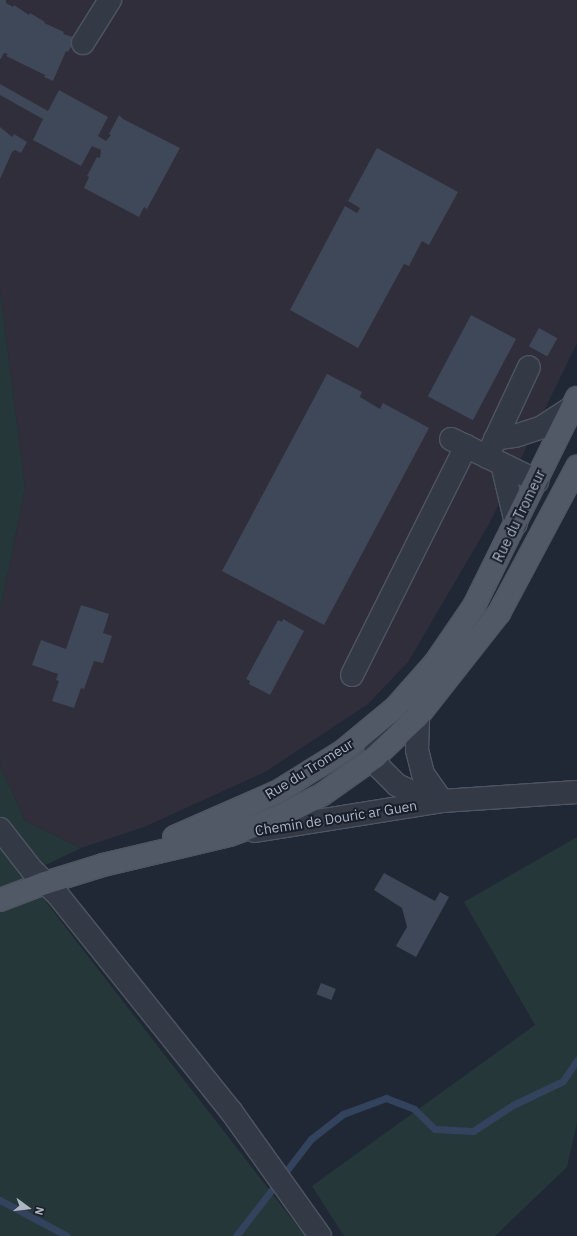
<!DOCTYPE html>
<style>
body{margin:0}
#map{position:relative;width:577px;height:1236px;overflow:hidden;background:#202835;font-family:"IBM Plex Sans",sans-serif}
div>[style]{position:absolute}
.medical>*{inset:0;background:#302e3a}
.green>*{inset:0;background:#253739}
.stream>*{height:7px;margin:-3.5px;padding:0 3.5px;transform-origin:3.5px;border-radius:3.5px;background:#33435d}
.building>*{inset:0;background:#3e4858;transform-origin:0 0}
.roads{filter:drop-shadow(1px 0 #4e5561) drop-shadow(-1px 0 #4e5561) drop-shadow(0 1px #4e5561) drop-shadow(0 -1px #4e5561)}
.minor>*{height:22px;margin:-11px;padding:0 11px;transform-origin:11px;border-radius:11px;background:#333a46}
.major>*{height:22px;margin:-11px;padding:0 11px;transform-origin:11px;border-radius:11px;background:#515966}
span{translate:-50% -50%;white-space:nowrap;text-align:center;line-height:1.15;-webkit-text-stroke:4px #191f2a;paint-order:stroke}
.street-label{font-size:14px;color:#adb5c3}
.north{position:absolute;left:8px;top:1188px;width:40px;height:40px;-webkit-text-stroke:3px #191f2a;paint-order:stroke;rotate:105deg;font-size:11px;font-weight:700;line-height:16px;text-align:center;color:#adb5c3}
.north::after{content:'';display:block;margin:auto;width:14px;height:18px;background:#adb5c3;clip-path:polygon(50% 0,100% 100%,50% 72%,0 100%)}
</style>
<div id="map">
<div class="medical">
<div style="clip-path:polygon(0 0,577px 0,577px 343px,489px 524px,408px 662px,368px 704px,265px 772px,144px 827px,81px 848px,25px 821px,1px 768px,0 758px,0 611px,25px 488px,0 290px)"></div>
</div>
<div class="green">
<div style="clip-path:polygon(0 290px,25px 488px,0 611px)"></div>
<div style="clip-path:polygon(0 758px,1px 768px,25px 821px,81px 848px,25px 875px,305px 1236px,0 1236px)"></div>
<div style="clip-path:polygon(577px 837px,577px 1123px,567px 1167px,495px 1236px,344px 1236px,312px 1186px,535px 1025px,464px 902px)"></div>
</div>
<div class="stream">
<div style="left:0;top:1200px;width:76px;rotate:28.2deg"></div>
<div style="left:236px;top:1236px;width:123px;rotate:-52.3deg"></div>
<div style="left:311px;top:1139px;width:41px;rotate:-38deg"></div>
<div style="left:343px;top:1114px;width:46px;rotate:-20.4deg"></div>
<div style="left:386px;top:1098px;width:30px;rotate:21deg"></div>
<div style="left:414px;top:1109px;width:29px;rotate:44deg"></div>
<div style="left:435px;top:1129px;width:38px;rotate:3deg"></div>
<div style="left:473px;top:1131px;width:48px;rotate:-33deg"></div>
<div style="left:513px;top:1105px;width:55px;rotate:-25.6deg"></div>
<div style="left:563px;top:1081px;width:25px;rotate:-56deg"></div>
</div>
<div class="building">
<div style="clip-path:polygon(0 0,6px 0,6px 3px,13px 7px,14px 5px,29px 15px,30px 13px,45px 22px,44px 23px,64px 32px,63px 34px,76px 38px,68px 52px,66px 51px,53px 81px,44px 77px,45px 75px,6px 56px,8px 54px,4px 53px,0 60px)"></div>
<div style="clip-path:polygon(0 84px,48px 111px,59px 90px,108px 117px,98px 136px,106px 141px,111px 135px,109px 134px,119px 115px,123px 119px,180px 148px,147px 209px,144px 207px,139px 217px,84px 188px,89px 177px,87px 176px,97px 157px,100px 158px,101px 150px,92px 146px,81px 166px,33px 140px,43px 119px,0 95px)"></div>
<div style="clip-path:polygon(0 127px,12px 137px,14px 134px,27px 142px,21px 153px,15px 150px,12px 152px,0 179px)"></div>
<div style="clip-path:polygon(377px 148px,458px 192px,429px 245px,422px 241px,409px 266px,404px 264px,358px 348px,290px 310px,345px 206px,357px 213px,360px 208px,348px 201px)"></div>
<div style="left:471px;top:315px;width:51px;height:92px;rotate:28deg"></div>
<div style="left:539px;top:328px;width:21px;height:21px;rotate:29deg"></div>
<div style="clip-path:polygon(327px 374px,362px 392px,360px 397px,380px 409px,383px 403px,429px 428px,324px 625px,222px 571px)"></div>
<div style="clip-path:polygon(81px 605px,109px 614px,103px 633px,112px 636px,103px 663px,94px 661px,84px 689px,81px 688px,74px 708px,52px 701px,59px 681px,56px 680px,58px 674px,32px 665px,41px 640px,66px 649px)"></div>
<div style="clip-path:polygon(283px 619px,304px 631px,270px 695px,249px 684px,250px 681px,246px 679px,278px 620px,282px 622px)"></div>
<div style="clip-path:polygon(384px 873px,435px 901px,440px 892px,449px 897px,416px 957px,396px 946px,407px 927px,402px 908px,374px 890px)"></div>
<div style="left:321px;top:983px;width:16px;height:12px;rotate:22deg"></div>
</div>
<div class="roads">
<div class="minor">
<div style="left:83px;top:43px;width:51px;rotate:-57.9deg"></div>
<div style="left:451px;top:439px;width:96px;rotate:26deg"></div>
<div style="left:495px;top:439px;width:20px;rotate:-9deg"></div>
<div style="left:515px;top:436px;width:28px;rotate:-18deg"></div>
<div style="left:542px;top:427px;width:37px;rotate:-33deg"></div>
<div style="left:487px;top:457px;width:99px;rotate:-65deg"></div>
<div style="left:502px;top:464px;width:61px;rotate:76.7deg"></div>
<div style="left:352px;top:675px;width:256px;rotate:-63.5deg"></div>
<div style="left:398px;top:717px;width:27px;rotate:141deg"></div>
<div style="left:377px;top:734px;width:23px;rotate:95deg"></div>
<div style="left:375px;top:757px;width:12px;rotate:66deg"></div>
<div style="left:380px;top:768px;width:24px;rotate:45deg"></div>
<div style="left:397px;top:785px;width:23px;rotate:25deg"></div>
<div style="left:418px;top:795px;width:25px;rotate:14deg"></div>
<div style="left:442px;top:801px;width:135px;rotate:-3.8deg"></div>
<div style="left:0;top:829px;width:52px;rotate:52deg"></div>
<div style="left:32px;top:870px;width:35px;rotate:44deg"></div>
<div style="left:57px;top:894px;width:278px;rotate:51.3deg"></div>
<div style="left:231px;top:1111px;width:153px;rotate:54.5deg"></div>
<div style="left:255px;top:831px;width:189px;rotate:-9.1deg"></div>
<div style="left:442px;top:801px;width:33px;rotate:-125deg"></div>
<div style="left:423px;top:774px;width:25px;rotate:-104deg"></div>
<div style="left:417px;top:750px;width:34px;rotate:-88deg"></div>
</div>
<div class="major">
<div style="left:174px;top:837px;width:112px;rotate:-23.6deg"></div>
<div style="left:277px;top:792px;width:78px;rotate:-31.8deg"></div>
<div style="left:343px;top:751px;width:67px;rotate:-39.6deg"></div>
<div style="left:395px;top:708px;width:60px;rotate:-48.4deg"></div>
<div style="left:435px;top:663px;width:69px;rotate:-55.6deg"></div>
<div style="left:474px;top:606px;width:232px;rotate:-63.7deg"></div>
<div style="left:0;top:900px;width:48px;rotate:-20.7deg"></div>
<div style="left:45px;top:883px;width:61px;rotate:-17.2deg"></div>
<div style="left:103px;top:865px;width:130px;rotate:-13.3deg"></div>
<div style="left:230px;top:835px;width:54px;rotate:-20.4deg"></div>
<div style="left:281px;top:816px;width:47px;rotate:-27.6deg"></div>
<div style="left:323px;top:794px;width:64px;rotate:-35.4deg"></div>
<div style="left:375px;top:757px;width:59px;rotate:-43.6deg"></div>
<div style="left:418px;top:716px;width:131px;rotate:-51.8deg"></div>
<div style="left:499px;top:613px;width:166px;rotate:-61.9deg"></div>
</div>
</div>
<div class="street-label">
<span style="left:519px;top:516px;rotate:-64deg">Rue du Tromeur</span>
<span style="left:309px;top:769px;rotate:-32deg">Rue du Tromeur</span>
<span style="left:336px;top:818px;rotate:-9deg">Chemin de Douric ar Guen</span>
</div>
<div class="north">N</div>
</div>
